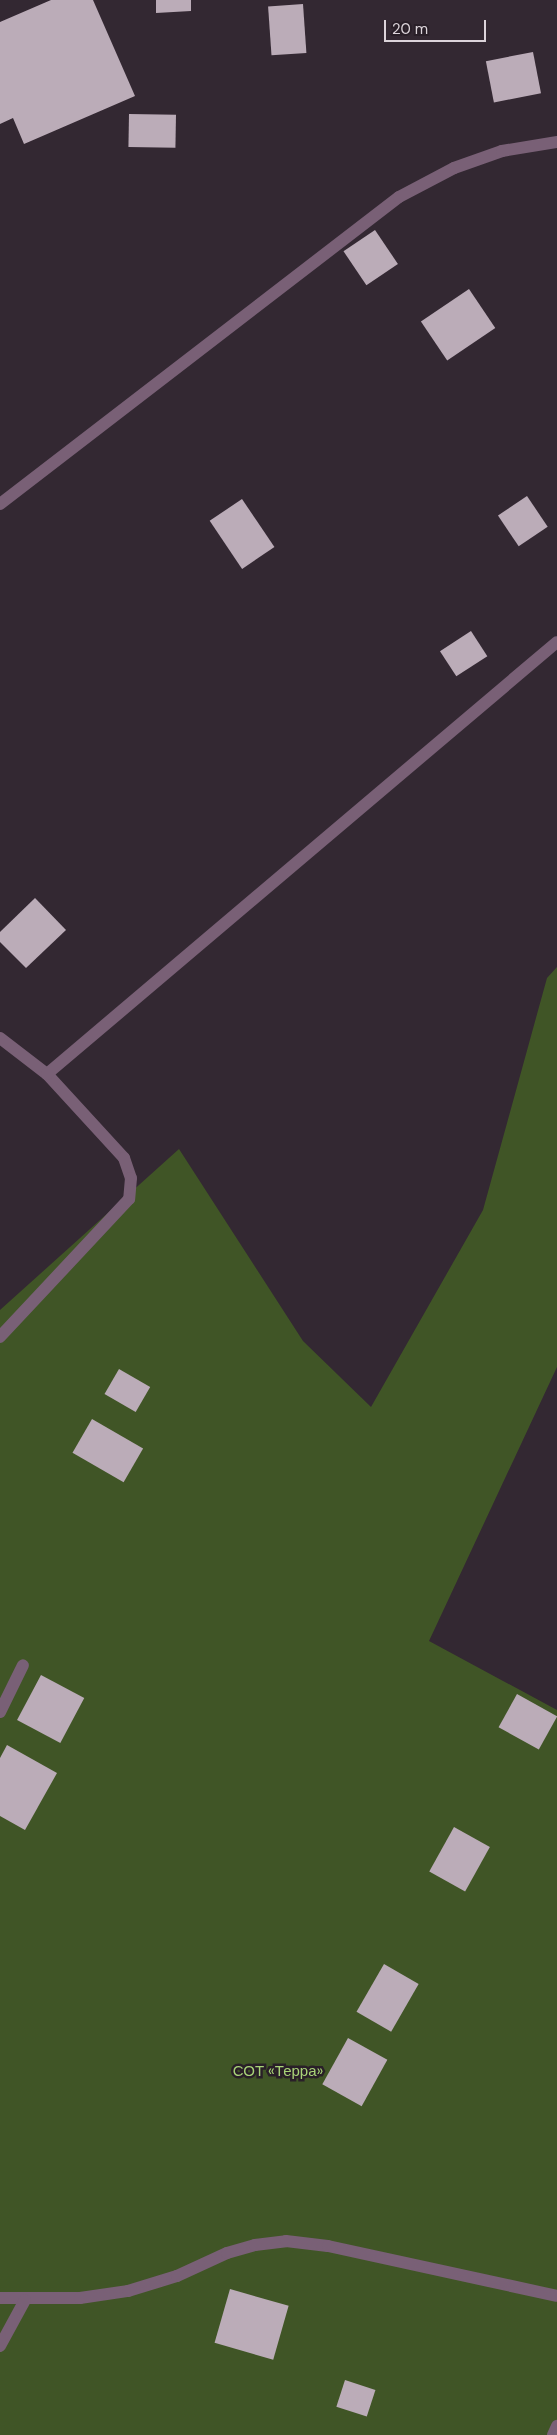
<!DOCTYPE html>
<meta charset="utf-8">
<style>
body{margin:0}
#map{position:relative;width:557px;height:2435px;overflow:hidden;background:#332832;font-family:"DM Sans",sans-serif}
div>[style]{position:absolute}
.green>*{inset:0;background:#405526}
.building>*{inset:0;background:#bbacb8;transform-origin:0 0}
.minor>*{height:12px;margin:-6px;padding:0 6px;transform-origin:6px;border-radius:6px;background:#796076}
span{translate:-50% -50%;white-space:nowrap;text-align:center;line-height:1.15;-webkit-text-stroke:5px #291f28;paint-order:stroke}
.park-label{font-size:15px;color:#a8d377}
.scale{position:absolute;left:384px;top:20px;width:102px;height:22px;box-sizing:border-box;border:2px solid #dcd4da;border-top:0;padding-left:6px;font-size:15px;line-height:18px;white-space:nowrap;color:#dcd4da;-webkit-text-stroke:4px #291f28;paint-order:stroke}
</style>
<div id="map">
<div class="green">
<div style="clip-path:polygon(557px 967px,557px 1367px,429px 1641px,557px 1710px,557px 2435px,0 2435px,0 1310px,179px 1149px,303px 1341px,371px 1407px,483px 1210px,547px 978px)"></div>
</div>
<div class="building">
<div style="clip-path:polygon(51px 0,93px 0,135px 96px,24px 144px,13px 118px,0 124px,0 22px)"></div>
<div style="clip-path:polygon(156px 0,191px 0,191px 11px,156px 13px)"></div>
<div style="left:303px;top:4px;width:49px;height:35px;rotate:86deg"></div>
<div style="left:533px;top:52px;width:42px;height:48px;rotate:79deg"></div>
<div style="left:129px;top:114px;width:47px;height:33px;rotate:1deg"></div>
<div style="left:375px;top:230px;width:41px;height:38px;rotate:56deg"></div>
<div style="left:469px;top:289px;width:47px;height:58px;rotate:56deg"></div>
<div style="left:527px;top:496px;width:37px;height:35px;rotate:56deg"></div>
<div style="left:242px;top:499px;width:58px;height:39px;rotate:56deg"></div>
<div style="left:471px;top:631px;width:30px;height:37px;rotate:57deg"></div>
<div style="clip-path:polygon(35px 898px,66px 930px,26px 968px,0 942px,0 932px)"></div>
<div style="left:119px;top:1369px;width:36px;height:29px;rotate:30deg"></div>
<div style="left:92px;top:1419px;width:59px;height:39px;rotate:30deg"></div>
<div style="left:41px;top:1675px;width:49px;height:51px;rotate:28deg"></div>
<div style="left:517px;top:1694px;width:46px;height:38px;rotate:29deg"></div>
<div style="clip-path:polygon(7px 1745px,57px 1773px,25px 1830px,0 1816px,0 1758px)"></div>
<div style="left:454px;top:1827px;width:41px;height:51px;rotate:29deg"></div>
<div style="left:384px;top:1964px;width:40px;height:55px;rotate:30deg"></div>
<div style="left:348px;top:2038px;width:45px;height:53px;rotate:29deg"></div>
<div style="left:230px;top:2289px;width:61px;height:56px;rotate:16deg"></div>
<div style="left:345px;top:2380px;width:32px;height:28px;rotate:18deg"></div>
</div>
<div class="minor">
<div style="left:0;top:504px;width:503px;rotate:-37.58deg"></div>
<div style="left:399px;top:197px;width:62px;rotate:-27.8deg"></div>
<div style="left:454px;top:168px;width:51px;rotate:-19.5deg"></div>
<div style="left:502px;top:151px;width:56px;rotate:-9.3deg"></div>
<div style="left:0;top:1038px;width:59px;rotate:37.5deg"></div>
<div style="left:47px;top:1074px;width:114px;rotate:47.5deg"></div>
<div style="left:124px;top:1158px;width:21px;rotate:71deg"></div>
<div style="left:131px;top:1178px;width:21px;rotate:95deg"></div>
<div style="left:129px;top:1199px;width:189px;rotate:133.1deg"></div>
<div style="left:47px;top:1074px;width:668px;rotate:-40.27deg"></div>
<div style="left:0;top:1712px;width:52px;rotate:-63.9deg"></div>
<div style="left:0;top:2298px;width:80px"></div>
<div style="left:80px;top:2298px;width:49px;rotate:-8.3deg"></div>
<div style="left:128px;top:2291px;width:51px;rotate:-17deg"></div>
<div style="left:177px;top:2276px;width:55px;rotate:-24.7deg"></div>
<div style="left:227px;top:2253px;width:29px;rotate:-16deg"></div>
<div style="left:255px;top:2245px;width:31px;rotate:-7deg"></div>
<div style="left:286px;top:2241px;width:42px;rotate:6.8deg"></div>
<div style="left:328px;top:2246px;width:234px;rotate:12.3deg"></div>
<div style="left:0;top:2346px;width:52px;rotate:-61.5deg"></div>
<div style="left:553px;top:2435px;width:10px;rotate:-66deg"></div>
</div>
<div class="park-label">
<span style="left:278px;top:2072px">СОТ «Терра»</span>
</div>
<div class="scale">20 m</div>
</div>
